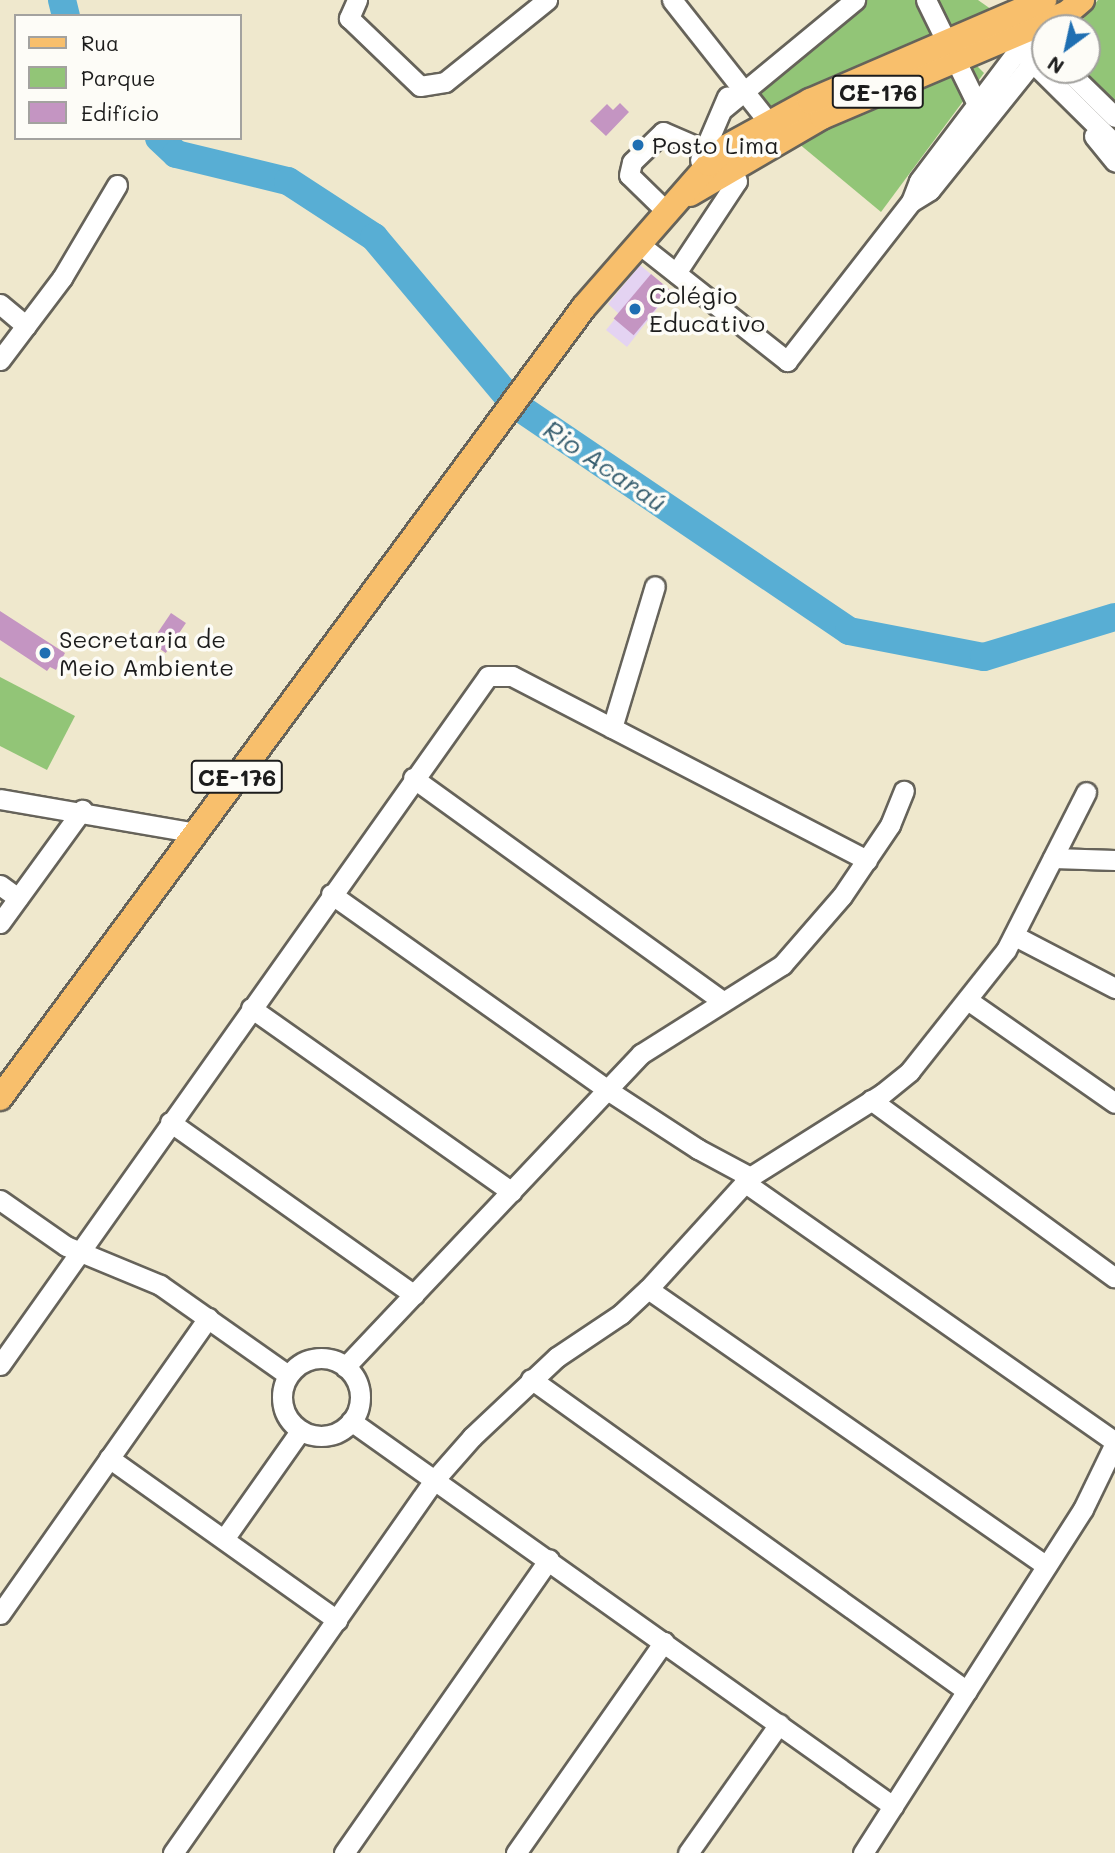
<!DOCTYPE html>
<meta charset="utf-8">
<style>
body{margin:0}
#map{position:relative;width:1115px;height:1853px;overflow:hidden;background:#efe8cd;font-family:Mali,sans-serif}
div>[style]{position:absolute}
.built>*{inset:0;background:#e4d3f2}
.green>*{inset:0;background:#92c577}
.river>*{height:28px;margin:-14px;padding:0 14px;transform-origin:14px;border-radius:14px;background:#58aed4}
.building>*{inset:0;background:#c495c2;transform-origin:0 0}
.roads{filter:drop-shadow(2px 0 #66635a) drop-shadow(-2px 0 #66635a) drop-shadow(0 2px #66635a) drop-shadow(0 -2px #66635a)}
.minor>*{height:19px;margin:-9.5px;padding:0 9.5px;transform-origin:9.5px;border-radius:9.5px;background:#fff}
.minor>.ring{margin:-9.5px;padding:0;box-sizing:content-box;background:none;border:19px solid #fff;border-radius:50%}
.major>*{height:24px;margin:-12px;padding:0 12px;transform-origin:12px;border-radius:12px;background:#f8bf6c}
.dots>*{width:19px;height:19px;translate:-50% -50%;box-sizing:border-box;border:4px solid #fdfcf7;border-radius:50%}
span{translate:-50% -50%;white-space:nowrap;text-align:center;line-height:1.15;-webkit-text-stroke:7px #fdfcf7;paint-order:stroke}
.shield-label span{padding:2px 5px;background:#fdfcf7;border:2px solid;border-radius:5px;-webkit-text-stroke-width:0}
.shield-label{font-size:23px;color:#1c1c1c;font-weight:700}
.poi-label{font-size:24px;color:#1c1c1c}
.left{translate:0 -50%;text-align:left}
.water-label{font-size:26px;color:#375e6f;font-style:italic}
.legend{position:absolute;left:14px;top:14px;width:228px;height:126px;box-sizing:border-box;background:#fdfcf7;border:2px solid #a3a29f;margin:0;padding:9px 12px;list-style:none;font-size:21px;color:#1c1c1c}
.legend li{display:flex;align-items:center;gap:14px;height:35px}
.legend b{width:35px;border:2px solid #a3a29f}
.north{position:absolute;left:1031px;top:14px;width:70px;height:70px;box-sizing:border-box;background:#fdfcf7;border:2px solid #a3a29f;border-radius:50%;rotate:213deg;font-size:19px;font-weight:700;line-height:28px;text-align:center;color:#1c1c1c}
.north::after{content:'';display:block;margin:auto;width:24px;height:32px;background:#1f6fb2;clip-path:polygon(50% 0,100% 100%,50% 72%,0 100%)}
</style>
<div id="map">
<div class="built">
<div style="clip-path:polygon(640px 265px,671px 291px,627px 347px,606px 330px,619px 314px,608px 304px)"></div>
</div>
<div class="green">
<div style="clip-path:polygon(857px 0,978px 0,995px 12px,756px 119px,743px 101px)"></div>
<div style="clip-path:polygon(1098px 0,1115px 0,1115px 102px,1080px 70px,1087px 70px,1087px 28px,1076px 28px)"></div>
<div style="clip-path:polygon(970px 59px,984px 73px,881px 212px,792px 138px)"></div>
<div style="clip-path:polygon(0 677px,75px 716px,47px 770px,0 746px)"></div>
</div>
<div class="river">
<div style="left:62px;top:0;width:16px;rotate:76deg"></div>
<div style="left:159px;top:138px;width:23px;rotate:43deg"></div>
<div style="left:176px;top:154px;width:115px;rotate:13.6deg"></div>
<div style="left:288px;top:181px;width:103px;rotate:33.1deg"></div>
<div style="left:374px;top:237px;width:218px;rotate:50deg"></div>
<div style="left:514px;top:404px;width:405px;rotate:34.1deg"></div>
<div style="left:849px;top:631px;width:137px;rotate:10.9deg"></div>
<div style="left:984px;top:657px;width:137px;rotate:-17deg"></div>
</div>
<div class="building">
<div style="clip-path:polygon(620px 103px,629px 112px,606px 136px,590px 121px,607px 104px,613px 110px)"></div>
<div style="left:651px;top:274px;width:26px;height:58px;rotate:40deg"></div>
<div style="clip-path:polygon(0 611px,65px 653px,56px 670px,50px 667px,47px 671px,0 640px)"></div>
<div style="left:171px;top:613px;width:18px;height:36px;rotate:34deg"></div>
</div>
<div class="roads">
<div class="minor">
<div style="left:357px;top:0;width:20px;rotate:114deg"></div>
<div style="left:349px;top:18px;width:98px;rotate:43.8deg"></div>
<div style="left:420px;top:86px;width:25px;rotate:-9deg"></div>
<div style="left:445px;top:82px;width:131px;rotate:-38.8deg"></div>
<div style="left:672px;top:0;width:157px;rotate:51.7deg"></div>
<div style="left:926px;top:0;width:116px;rotate:63.9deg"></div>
<div style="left:1025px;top:55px;width:127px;rotate:44.7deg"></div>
<div style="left:1067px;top:70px;width:67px;rotate:44.4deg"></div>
<div style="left:724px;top:108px;width:170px;rotate:-39.5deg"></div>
<div style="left:1094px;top:136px;width:33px;rotate:51deg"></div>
<div style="left:700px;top:160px;width:69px;rotate:-66.8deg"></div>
<div style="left:911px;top:202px;width:22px;rotate:-32deg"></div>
<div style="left:930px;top:190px;width:182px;rotate:-51.2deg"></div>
<div style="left:668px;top:213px;width:54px;rotate:-135.7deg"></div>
<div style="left:629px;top:175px;width:13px;rotate:-77deg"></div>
<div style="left:632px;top:162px;width:43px;rotate:-44.1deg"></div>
<div style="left:663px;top:132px;width:46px;rotate:23.2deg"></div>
<div style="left:639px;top:244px;width:189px;rotate:38.3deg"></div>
<div style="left:787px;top:361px;width:202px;rotate:-52.1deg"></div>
<div style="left:911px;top:202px;width:22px;rotate:-69deg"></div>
<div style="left:919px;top:181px;width:184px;rotate:-52.9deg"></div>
<div style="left:676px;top:273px;width:110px;rotate:-56.5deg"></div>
<div style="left:737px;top:181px;width:13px;rotate:-113deg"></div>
<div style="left:0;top:304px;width:34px;rotate:40deg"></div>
<div style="left:0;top:360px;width:103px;rotate:-52.9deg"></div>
<div style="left:62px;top:278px;width:108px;rotate:-59.4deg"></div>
<div style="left:612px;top:728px;width:148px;rotate:-73.2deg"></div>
<div style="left:413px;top:778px;width:380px;rotate:35.8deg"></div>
<div style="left:0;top:799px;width:199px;rotate:9.8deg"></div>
<div style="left:1053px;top:858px;width:62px;rotate:1.8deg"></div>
<div style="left:0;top:885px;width:22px;rotate:36deg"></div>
<div style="left:331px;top:894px;width:341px;rotate:35.3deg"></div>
<div style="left:609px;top:1091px;width:106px;rotate:33.1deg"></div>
<div style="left:698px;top:1149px;width:59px;rotate:28.3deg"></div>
<div style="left:0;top:923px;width:140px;rotate:-54deg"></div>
<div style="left:1015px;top:936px;width:113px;rotate:27.5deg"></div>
<div style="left:969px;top:1001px;width:178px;rotate:34.9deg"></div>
<div style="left:251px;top:1008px;width:319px;rotate:35.2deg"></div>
<div style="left:871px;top:1100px;width:301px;rotate:36.1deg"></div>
<div style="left:170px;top:1122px;width:299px;rotate:35.3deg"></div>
<div style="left:744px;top:1182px;width:453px;rotate:35deg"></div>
<div style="left:0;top:1200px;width:80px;rotate:34.9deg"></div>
<div style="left:66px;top:1246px;width:102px;rotate:22.5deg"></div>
<div style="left:160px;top:1285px;width:156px;rotate:35.1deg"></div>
<div style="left:648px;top:1289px;width:485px;rotate:34.8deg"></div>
<div class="ring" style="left:282px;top:1358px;width:59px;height:59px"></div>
<div style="left:0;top:1365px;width:844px;rotate:-54.69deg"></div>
<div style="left:488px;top:676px;width:24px"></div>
<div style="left:512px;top:676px;width:400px;rotate:27.4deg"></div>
<div style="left:345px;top:1367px;width:431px;rotate:-46.6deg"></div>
<div style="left:641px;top:1054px;width:167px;rotate:-32.3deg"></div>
<div style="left:782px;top:965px;width:91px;rotate:-49deg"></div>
<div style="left:842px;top:896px;width:86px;rotate:-55.9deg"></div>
<div style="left:890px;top:825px;width:37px;rotate:-68deg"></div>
<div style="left:531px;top:1379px;width:536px;rotate:35.59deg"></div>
<div style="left:351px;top:1421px;width:665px;rotate:35.39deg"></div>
<div style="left:109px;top:1458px;width:280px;rotate:35.4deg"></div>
<div style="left:224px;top:1539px;width:133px;rotate:-54.8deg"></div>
<div style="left:0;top:1614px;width:362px;rotate:-54.9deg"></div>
<div style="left:173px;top:1853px;width:458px;rotate:-55deg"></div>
<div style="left:436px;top:1478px;width:55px;rotate:-48.7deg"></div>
<div style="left:472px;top:1437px;width:117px;rotate:-43.3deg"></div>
<div style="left:557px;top:1357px;width:77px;rotate:-33.9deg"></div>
<div style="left:621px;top:1314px;width:37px;rotate:-43deg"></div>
<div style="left:648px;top:1289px;width:151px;rotate:-47.7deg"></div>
<div style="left:750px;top:1177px;width:156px;rotate:-32.2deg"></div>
<div style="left:882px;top:1094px;width:36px;rotate:-39deg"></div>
<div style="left:910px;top:1071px;width:154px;rotate:-51.6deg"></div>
<div style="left:1006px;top:950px;width:177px;rotate:-63.1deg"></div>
<div style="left:344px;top:1853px;width:358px;rotate:-55.1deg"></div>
<div style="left:516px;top:1853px;width:258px;rotate:-55deg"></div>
<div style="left:688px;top:1853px;width:158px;rotate:-54.8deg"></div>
<div style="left:863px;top:1853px;width:408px;rotate:-57.4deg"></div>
<div style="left:1083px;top:1509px;width:73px;rotate:-64.1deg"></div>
</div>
<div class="major">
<div style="left:690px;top:194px;width:153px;rotate:-30.3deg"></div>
<div style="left:822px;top:117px;width:266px;rotate:-23deg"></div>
<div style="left:1067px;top:13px;width:20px;rotate:-41deg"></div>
<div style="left:0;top:1098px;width:983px;rotate:-53.56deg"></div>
<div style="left:584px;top:307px;width:190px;rotate:-48.8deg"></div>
<div style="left:709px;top:164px;width:26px;rotate:-43deg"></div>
<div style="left:728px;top:146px;width:94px;rotate:-28.8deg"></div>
<div style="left:810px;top:101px;width:255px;rotate:-23.3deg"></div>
</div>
</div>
<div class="dots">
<div style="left:638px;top:145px;background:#1f6fb2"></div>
<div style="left:635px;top:309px;background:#1f6fb2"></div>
<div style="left:45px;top:653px;background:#1f6fb2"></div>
</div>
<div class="shield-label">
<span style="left:878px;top:92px">CE-176</span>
<span style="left:237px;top:777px">CE-176</span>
</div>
<div class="poi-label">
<span class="left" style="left:652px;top:145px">Posto Lima</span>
<span class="left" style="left:649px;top:309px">Colégio<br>Educativo</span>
<span class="left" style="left:59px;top:653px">Secretaria de<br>Meio Ambiente</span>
</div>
<div class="water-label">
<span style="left:605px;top:466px;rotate:34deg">Rio Acaraú</span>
</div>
<ul class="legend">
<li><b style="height:9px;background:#f8bf6c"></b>Rua</li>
<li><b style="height:19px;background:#92c577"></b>Parque</li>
<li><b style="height:19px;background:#c495c2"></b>Edifício</li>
</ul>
<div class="north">N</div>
</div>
